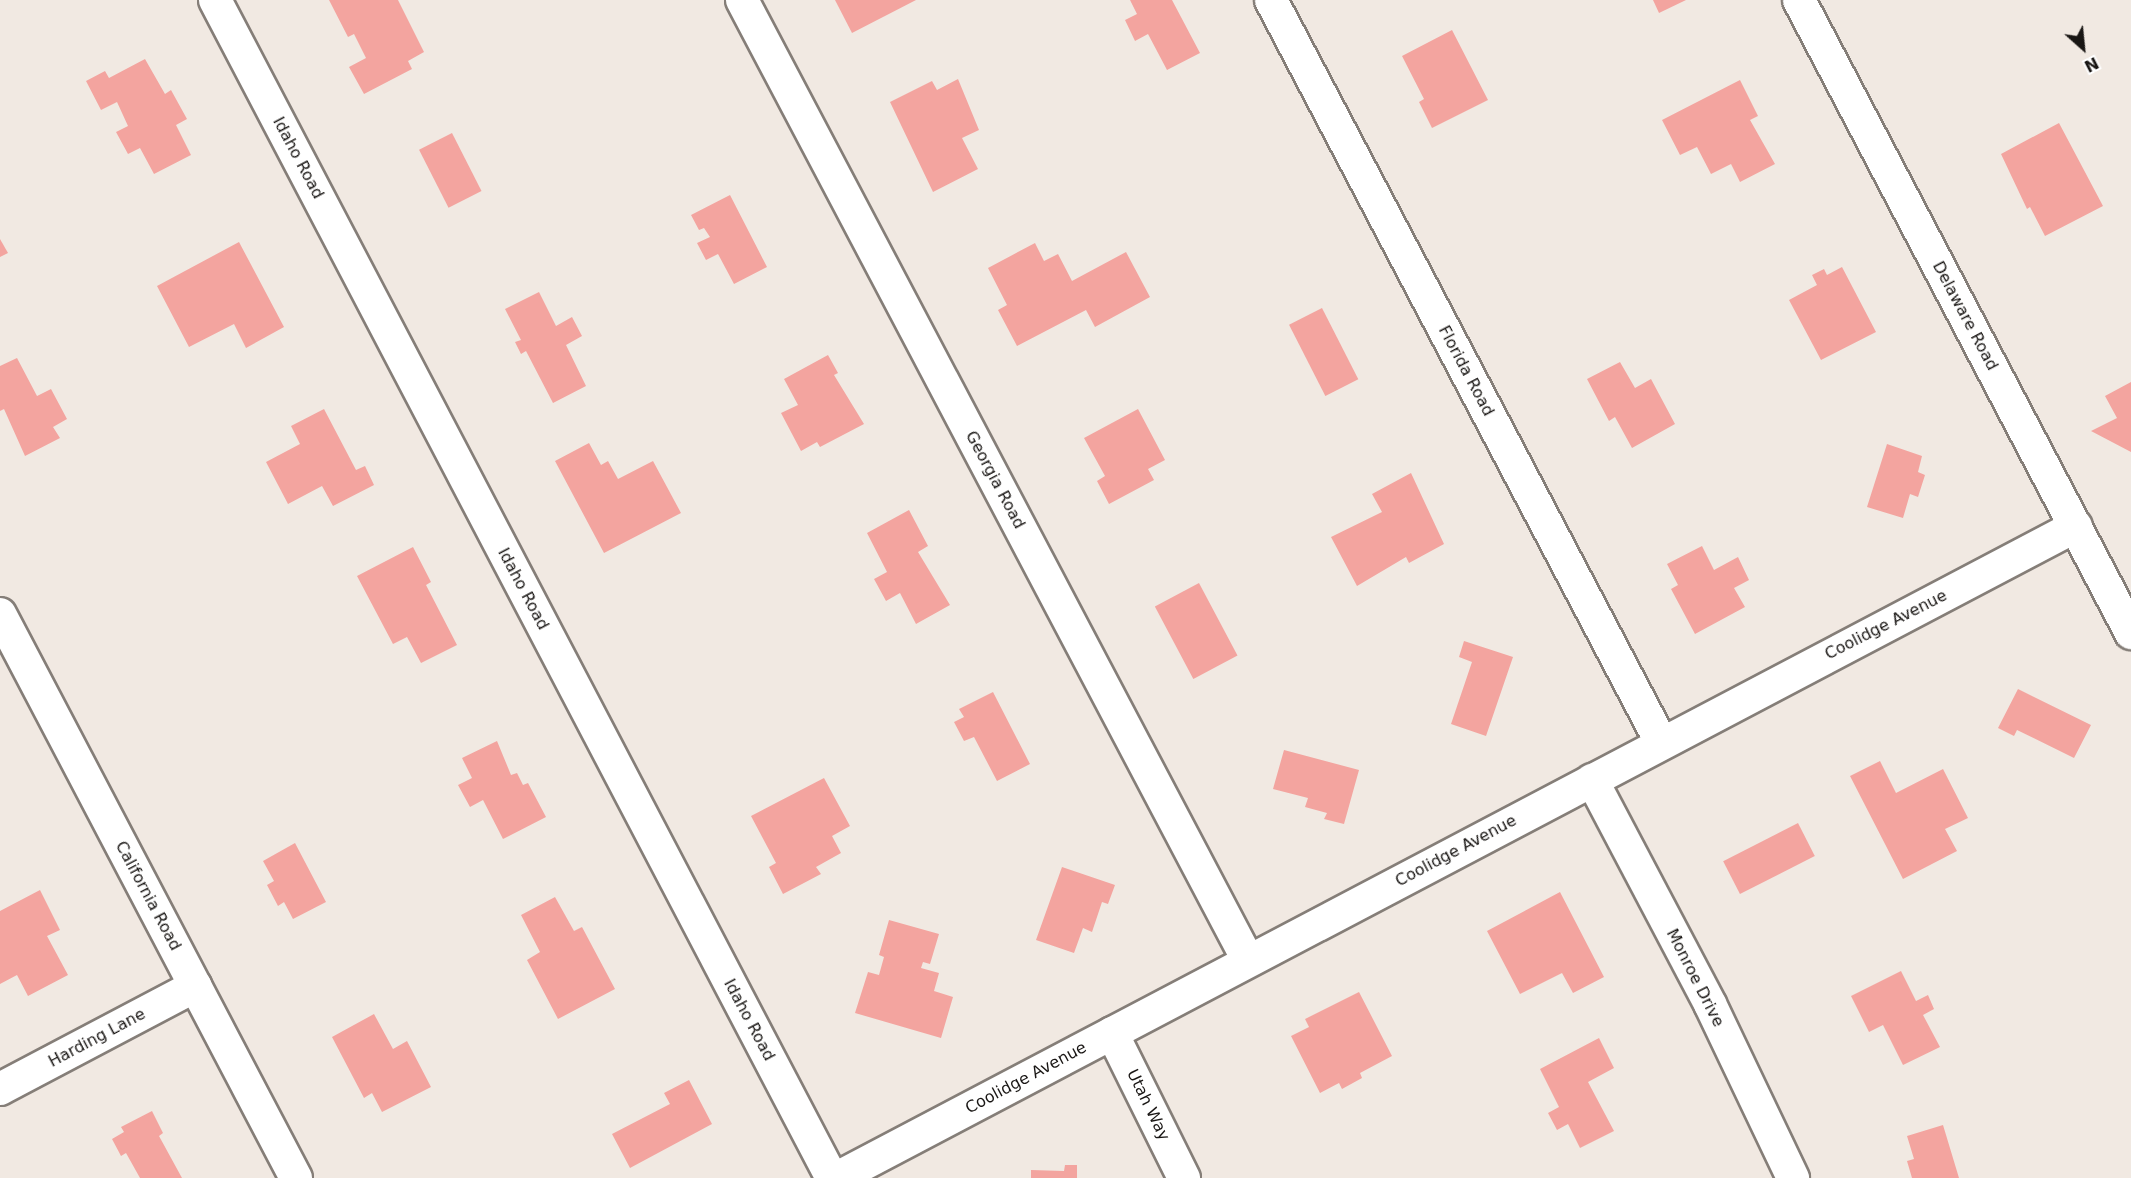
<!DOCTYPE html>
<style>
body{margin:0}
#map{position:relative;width:2131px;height:1178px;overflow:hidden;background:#f1e9e2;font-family:"DejaVu Sans",sans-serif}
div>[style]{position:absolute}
.building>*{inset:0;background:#f3a49f;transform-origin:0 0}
.roads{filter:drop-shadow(2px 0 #857e78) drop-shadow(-2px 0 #857e78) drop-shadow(0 2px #857e78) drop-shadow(0 -2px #857e78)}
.minor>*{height:32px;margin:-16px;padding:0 16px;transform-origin:16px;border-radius:16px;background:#fff}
span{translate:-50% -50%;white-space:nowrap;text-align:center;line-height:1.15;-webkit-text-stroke:4.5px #fff;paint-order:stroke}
.street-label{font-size:16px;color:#191614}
.north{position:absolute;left:2053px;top:18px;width:60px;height:60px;-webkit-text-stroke:4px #fff;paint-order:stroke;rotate:153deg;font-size:16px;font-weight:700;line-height:24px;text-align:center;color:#191614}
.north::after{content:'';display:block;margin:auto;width:21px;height:27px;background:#191614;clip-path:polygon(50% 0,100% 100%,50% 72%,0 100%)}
</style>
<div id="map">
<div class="building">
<div style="clip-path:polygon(329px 0,398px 0,424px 52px,408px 61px,412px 69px,364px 94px,349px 67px,366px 58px,354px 34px,348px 37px)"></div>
<div style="clip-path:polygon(835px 0,916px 0,852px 33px)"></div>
<div style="clip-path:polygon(1130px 0,1172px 0,1200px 53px,1167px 70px,1148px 34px,1135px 41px,1125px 20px,1137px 14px)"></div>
<div style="clip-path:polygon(1653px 0,1686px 0,1659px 13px)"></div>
<div style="clip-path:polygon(1452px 30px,1488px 100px,1432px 128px,1419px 102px,1424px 99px,1402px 56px)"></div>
<div style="clip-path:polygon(145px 59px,165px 94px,171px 90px,187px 119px,176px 125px,191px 155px,154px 174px,140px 148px,128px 154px,116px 132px,128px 126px,117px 102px,101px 110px,86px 81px,105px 71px,109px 78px)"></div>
<div style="clip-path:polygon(958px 79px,979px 130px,962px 138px,978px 169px,933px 192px,890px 102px,932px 81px,937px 90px)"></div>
<div style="clip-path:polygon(1740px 80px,1758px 116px,1750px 120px,1775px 164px,1740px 182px,1731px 164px,1711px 174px,1697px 147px,1680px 155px,1662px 120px)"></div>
<div style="clip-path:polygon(2059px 123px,2103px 206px,2045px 236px,2030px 207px,2027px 209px,2001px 154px)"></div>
<div style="left:452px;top:133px;width:65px;height:37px;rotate:63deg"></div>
<div style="clip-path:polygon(730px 195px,767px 267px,734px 284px,718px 254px,706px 260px,697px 243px,710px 237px,704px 228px,699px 230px,691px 215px)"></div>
<div style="clip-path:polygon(0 239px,8px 253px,0 257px)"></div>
<div style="clip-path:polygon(239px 242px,284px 327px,246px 348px,234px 324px,189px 347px,157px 286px)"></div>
<div style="clip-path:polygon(1035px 243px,1044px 261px,1058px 254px,1072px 281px,1126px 252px,1150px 297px,1095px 327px,1086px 310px,1017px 346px,998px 310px,1007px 305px,988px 268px)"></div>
<div style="clip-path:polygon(1842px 267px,1876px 332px,1821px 360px,1789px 300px,1817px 285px,1812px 275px,1824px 269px,1827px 275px)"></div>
<div style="clip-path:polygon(539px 292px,556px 326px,572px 317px,582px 336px,566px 345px,586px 386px,553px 403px,526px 351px,521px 354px,515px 342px,521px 340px,505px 309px)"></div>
<div style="left:1322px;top:308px;width:80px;height:37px;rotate:63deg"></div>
<div style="clip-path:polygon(828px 355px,838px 373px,834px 375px,864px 424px,820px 447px,817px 442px,801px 451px,781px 413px,798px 405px,784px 379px)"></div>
<div style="clip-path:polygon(17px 358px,37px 396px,51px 389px,67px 419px,53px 427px,60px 438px,25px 456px,4px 409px,0 411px,0 366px)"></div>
<div style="clip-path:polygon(1620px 362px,1635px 388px,1651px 379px,1675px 424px,1632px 448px,1615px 417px,1609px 421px,1587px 379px)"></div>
<div style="clip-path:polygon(2131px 382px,2131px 452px,2091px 431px,2117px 418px,2105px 396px)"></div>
<div style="clip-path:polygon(324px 409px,356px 470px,365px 466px,374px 485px,333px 506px,322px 486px,288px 504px,266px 462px,300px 444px,291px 426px)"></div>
<div style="clip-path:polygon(1138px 409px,1165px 460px,1148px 469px,1154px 480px,1109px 504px,1097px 481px,1105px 476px,1084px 438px)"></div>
<div style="clip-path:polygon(589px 443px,601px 465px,608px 461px,618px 479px,653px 461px,681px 513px,604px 553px,555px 461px)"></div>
<div style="clip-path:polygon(1887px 444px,1922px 456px,1918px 472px,1925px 475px,1918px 497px,1910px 494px,1903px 518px,1867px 507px)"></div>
<div style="clip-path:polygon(1411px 473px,1444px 544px,1409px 563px,1406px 557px,1357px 586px,1331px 537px,1382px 512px,1372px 494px)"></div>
<div style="clip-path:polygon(909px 510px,928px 546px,918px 552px,950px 605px,916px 624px,900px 593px,886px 601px,874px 579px,887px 572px,867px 533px)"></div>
<div style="clip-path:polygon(1702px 546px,1714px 570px,1738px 557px,1749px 580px,1734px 588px,1745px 607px,1695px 634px,1671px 589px,1678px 585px,1667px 564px)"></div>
<div style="clip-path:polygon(413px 547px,431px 582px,426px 585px,457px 645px,421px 663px,407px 637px,393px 644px,357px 576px)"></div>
<div style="left:1199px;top:583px;width:82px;height:50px;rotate:62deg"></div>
<div style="clip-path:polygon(1464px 641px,1513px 657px,1486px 736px,1451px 724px,1472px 662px,1459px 657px)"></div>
<div style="clip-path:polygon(2018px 689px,2091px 725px,2074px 758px,2017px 730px,2014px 736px,1998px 728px)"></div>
<div style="clip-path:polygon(993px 692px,1030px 764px,997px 781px,974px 737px,964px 741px,954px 722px,964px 717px,959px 709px)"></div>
<div style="clip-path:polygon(497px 741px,511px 775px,517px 773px,523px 785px,528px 783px,546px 817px,503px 839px,483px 800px,470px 807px,458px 785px,472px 778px,462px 758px)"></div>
<div style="clip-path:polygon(1284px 750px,1359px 770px,1344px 824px,1324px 819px,1327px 813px,1305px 807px,1308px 798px,1273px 789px)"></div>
<div style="clip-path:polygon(1880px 761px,1896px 793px,1943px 769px,1968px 818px,1945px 829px,1957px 851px,1903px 879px,1850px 776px)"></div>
<div style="clip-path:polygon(824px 778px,850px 826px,832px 836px,841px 853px,816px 867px,821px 874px,783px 894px,769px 867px,776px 863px,751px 816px)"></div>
<div style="left:1798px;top:823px;width:37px;height:84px;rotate:63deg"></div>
<div style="clip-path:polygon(295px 843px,326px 902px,293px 919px,284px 902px,278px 906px,267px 885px,274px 881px,263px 861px)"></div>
<div style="clip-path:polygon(1062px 867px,1115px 885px,1108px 904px,1102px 902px,1092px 932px,1083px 928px,1074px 953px,1036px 940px)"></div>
<div style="clip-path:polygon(40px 890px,60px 930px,47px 936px,68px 975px,28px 996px,17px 975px,0 984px,0 911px)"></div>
<div style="clip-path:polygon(1560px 892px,1604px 977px,1573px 993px,1562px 973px,1520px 994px,1487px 931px)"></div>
<div style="clip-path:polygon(555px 897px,574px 931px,582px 927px,615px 989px,558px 1019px,527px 960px,540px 952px,521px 915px)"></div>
<div style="clip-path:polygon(889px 920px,939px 934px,930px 964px,923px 962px,921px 968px,939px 973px,934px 991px,953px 997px,941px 1038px,855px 1013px,868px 972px,879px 975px,884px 957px,879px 955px)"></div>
<div style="clip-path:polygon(1901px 971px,1916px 1001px,1928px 995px,1934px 1009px,1923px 1015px,1940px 1047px,1903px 1065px,1883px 1025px,1869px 1032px,1851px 996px)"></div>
<div style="clip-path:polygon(1359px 992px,1392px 1056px,1360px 1073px,1362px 1078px,1342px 1089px,1339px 1083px,1320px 1093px,1291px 1036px,1309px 1027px,1305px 1019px)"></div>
<div style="clip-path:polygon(374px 1014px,393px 1049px,407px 1041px,431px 1087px,382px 1112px,372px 1093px,364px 1098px,332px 1037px)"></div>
<div style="clip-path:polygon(1599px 1038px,1614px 1068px,1588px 1082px,1614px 1131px,1580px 1148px,1568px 1124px,1557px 1130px,1548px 1113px,1559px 1107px,1540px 1069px)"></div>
<div style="clip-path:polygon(689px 1080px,712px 1124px,630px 1168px,612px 1134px,670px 1104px,664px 1093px)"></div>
<div style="clip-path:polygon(152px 1111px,163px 1133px,159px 1136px,182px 1178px,140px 1178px,126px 1153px,121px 1156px,112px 1139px,124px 1132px,121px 1127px)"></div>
<div style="clip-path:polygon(1943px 1125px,1959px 1178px,1912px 1178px,1907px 1161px,1914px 1159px,1907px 1136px)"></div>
<div style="clip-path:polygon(1065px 1165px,1077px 1165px,1077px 1178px,1031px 1178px,1031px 1170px,1064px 1171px)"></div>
</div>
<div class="roads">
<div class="minor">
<div style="left:215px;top:0;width:1330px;rotate:62.36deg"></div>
<div style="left:742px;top:0;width:1085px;rotate:62.21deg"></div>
<div style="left:1271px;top:0;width:838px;rotate:62.27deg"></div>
<div style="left:1799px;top:0;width:715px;rotate:62.32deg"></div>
<div style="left:0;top:614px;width:637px;rotate:62.31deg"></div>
<div style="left:1592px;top:780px;width:253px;rotate:62.2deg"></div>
<div style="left:1710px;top:1004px;width:193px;rotate:64.5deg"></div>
<div style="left:1112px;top:1033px;width:162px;rotate:63.6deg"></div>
<div style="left:0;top:1089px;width:221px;rotate:-27.8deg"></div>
<div style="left:837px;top:1178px;width:1400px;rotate:-27.75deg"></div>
</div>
</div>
<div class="street-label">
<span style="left:298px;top:158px;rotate:62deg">Idaho Road</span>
<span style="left:1965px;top:316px;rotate:62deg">Delaware Road</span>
<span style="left:1466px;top:371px;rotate:62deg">Florida Road</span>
<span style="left:995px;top:480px;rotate:62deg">Georgia Road</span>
<span style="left:523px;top:589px;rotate:62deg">Idaho Road</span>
<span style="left:1886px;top:625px;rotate:-27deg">Coolidge Avenue</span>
<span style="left:1456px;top:851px;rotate:-28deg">Coolidge Avenue</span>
<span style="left:148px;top:896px;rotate:62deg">California Road</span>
<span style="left:1695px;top:978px;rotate:63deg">Monroe Drive</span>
<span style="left:749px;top:1020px;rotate:62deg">Idaho Road</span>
<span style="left:97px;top:1038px;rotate:-28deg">Harding Lane</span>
<span style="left:1026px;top:1078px;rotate:-28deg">Coolidge Avenue</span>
<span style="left:1148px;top:1105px;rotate:64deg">Utah Way</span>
</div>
<div class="north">N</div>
</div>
